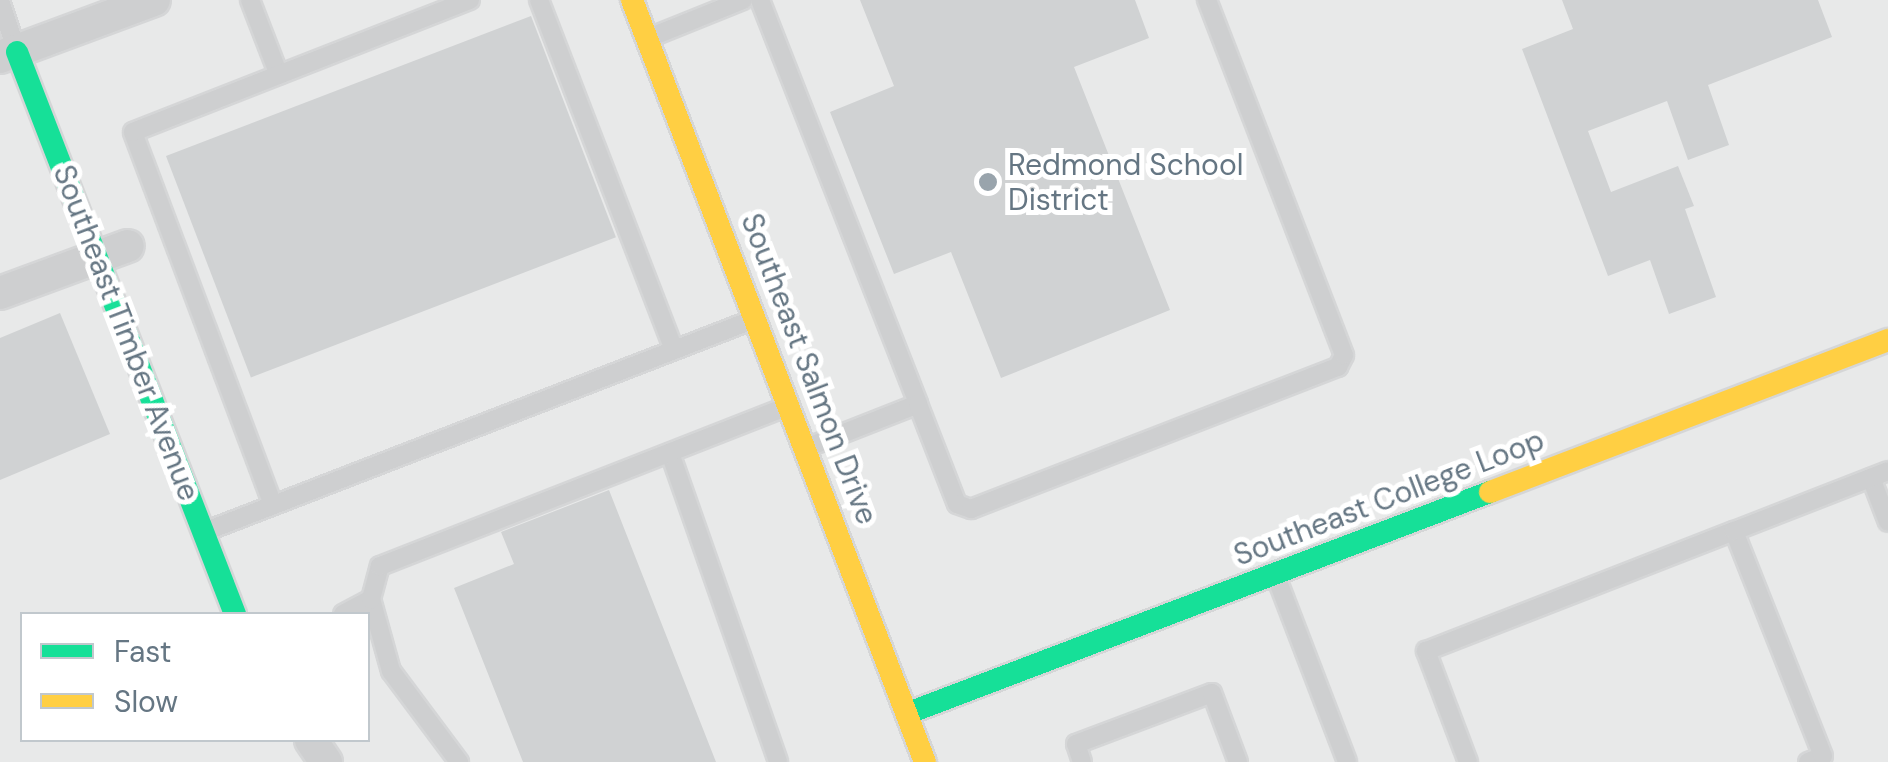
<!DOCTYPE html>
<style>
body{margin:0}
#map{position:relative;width:1888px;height:762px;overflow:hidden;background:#f9f9f9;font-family:"DM Sans",sans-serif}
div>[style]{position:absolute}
.built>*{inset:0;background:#e8e9e9}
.building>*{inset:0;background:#d0d2d3;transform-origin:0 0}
.roads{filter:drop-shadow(2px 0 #d5d6d7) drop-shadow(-2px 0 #d5d6d7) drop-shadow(0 2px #d5d6d7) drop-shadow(0 -2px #d5d6d7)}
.lane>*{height:18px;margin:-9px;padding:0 9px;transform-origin:9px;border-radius:9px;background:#cecfd0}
.street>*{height:32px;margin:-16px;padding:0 16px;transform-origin:16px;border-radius:16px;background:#cecfd0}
.fast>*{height:22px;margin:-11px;padding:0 11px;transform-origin:11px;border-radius:11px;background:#16e098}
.slow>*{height:22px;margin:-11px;padding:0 11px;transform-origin:11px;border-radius:11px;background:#ffcf43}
.dots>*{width:28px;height:28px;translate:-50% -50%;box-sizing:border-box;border:5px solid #fff;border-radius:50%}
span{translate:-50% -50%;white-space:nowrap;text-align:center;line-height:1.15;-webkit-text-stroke:10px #fff;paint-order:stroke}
.poi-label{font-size:30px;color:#657683}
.left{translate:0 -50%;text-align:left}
.street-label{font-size:30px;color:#657683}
.legend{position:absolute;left:20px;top:612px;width:350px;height:130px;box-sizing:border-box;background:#fff;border:2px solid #c1c8cd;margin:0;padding:12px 18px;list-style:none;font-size:30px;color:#657683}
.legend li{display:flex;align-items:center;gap:20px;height:50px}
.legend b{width:50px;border:2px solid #c1c8cd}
</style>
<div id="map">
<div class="built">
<div style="clip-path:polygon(evenodd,0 0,1888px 0,1888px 762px,0 762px,0 0,22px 614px,368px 614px,368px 740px,22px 740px,22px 614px)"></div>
</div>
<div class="building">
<div style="clip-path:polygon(860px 0,1135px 0,1149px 38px,1074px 67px,1170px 310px,1001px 378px,951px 252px,894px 274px,830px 112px,894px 86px)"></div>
<div style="clip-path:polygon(1562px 0,1818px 0,1832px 37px,1708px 85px,1729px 145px,1688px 160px,1667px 101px,1588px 131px,1611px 192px,1678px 166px,1694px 206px,1685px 209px,1716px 297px,1669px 314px,1650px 260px,1608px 276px,1522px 49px,1573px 29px)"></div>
<div style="left:531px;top:16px;width:237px;height:391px;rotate:69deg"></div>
<div style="clip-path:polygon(60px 313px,110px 434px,0 480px,0 338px)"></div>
<div style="clip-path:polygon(609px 490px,716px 762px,523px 762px,454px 588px,514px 564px,501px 532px)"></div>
</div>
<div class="roads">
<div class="lane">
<div style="left:250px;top:0;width:80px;rotate:68.9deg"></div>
<div style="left:539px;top:0;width:375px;rotate:68.9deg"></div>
<div style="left:760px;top:0;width:434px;rotate:68.6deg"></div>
<div style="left:918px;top:404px;width:118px;rotate:158.6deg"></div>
<div style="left:0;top:1px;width:54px;rotate:71.6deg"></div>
<div style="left:651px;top:37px;width:99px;rotate:-21.9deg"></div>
<div style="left:918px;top:404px;width:107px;rotate:68.7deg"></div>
<div style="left:957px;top:504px;width:15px;rotate:20deg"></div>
<div style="left:971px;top:509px;width:394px;rotate:-21.2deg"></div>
<div style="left:1338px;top:367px;width:13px;rotate:-63deg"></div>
<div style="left:1344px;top:355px;width:381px;rotate:-111.1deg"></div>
<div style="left:670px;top:453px;width:327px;rotate:70.7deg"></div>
<div style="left:1871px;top:478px;width:47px;rotate:68.9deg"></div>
<div style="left:273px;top:505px;width:398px;rotate:-110.6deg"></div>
<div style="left:133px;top:132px;width:362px;rotate:-21.4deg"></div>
<div style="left:204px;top:532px;width:588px;rotate:-21.15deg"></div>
<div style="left:1275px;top:574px;width:201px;rotate:69deg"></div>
<div style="left:371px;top:599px;width:75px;rotate:74.5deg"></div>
<div style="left:391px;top:671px;width:114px;rotate:53.2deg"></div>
<div style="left:343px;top:614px;width:32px;rotate:-28deg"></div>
<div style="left:371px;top:599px;width:34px;rotate:-75deg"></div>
<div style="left:380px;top:566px;width:436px;rotate:-21.4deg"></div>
<div style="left:1082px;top:762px;width:19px;rotate:-108deg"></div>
<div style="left:1076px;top:744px;width:145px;rotate:-20.6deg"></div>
<div style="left:1212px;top:693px;width:74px;rotate:69.4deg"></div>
<div style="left:1468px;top:762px;width:119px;rotate:-110.7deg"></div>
<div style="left:1426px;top:651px;width:331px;rotate:-21.3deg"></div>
<div style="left:1808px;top:762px;width:16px;rotate:-22deg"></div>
<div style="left:1823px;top:756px;width:242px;rotate:-111.6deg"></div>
<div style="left:1734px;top:531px;width:165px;rotate:-21.3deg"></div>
</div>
<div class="street">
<div style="left:0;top:57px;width:164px;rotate:-20.3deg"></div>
<div style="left:0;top:293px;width:136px;rotate:-20.2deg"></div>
<div style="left:311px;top:740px;width:27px;rotate:56deg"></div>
</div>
<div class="fast">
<div style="left:17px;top:52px;width:603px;rotate:68.8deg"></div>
<div style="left:911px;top:712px;width:619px;rotate:-20.81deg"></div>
</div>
<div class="slow">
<div style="left:632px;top:0;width:816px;rotate:68.97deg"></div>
<div style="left:1490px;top:492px;width:426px;rotate:-20.9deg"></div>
</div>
</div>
<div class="dots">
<div style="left:988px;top:182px;background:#99a4ac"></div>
</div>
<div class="poi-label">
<span class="left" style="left:1008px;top:182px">Redmond School<br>District</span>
</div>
<div class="street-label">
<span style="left:126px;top:333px;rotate:69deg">Southeast Timber Avenue</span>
<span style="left:809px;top:369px;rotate:69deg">Southeast Salmon Drive</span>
<span style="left:1389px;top:498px;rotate:-21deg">Southeast College Loop</span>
</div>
<ul class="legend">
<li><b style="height:12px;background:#16e098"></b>Fast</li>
<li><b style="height:12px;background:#ffcf43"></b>Slow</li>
</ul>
</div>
